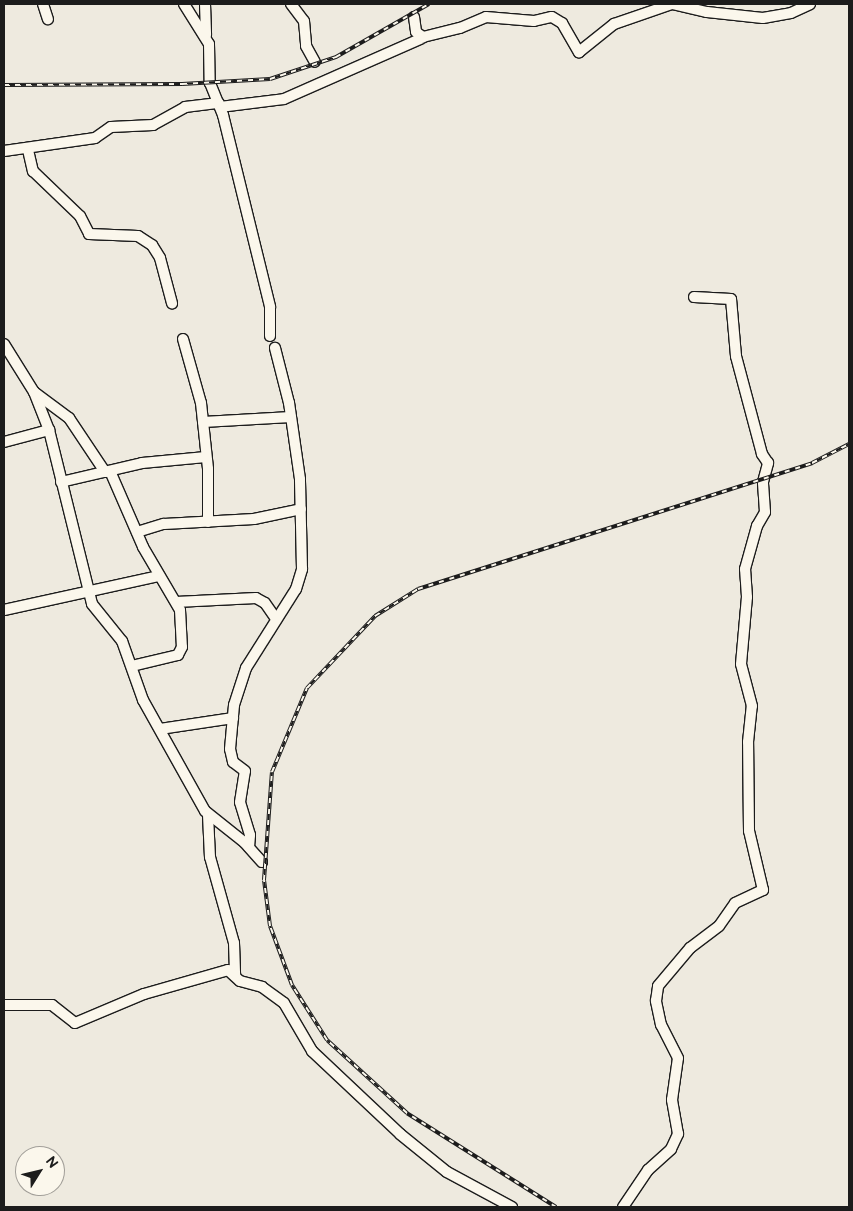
<!DOCTYPE html>
<style>
body{margin:0}
#map{position:relative;width:853px;height:1211px;overflow:hidden;background:#eeeadf;font-family:"Balsamiq Sans",sans-serif}
div>[style]{position:absolute}
.roads{filter:drop-shadow(1px 0 #1c1c1c) drop-shadow(-1px 0 #1c1c1c) drop-shadow(0 1px #1c1c1c) drop-shadow(0 -1px #1c1c1c)}
.minor>*{height:10px;margin:-5px;padding:0 5px;transform-origin:5px;border-radius:5px;background:#fbf7ec}
.rail>*{height:4px;margin-top:-2px;transform-origin:0;background:repeating-linear-gradient(90deg,#fbf7ec 0 5.5px,#1c1c1c 0 11px);box-sizing:border-box;border-block:1px solid #1c1c1c}
span{translate:-50% -50%;white-space:nowrap;text-align:center;line-height:1.15;-webkit-text-stroke:4px #fbf7ec;paint-order:stroke}
.frame{position:absolute;inset:0;border:5px solid #1c1c1c;pointer-events:none}
.north{position:absolute;left:15px;top:1146px;width:50px;height:50px;box-sizing:border-box;background:#fbf7ec;border:1px solid #a29f99;border-radius:50%;rotate:54deg;font-size:14px;font-weight:700;line-height:20px;text-align:center;color:#1c1c1c}
.north::after{content:'';display:block;margin:auto;width:18px;height:22px;background:#1c1c1c;clip-path:polygon(50% 0,100% 100%,50% 72%,0 100%)}
</style>
<div id="map">
<div class="roads">
<div class="minor">
<div style="left:43px;top:4px;width:16px;rotate:72deg"></div>
<div style="left:184px;top:4px;width:47px;rotate:58deg"></div>
<div style="left:209px;top:44px;width:39px;rotate:89deg"></div>
<div style="left:210px;top:83px;width:35px;rotate:68deg"></div>
<div style="left:223px;top:115px;width:198px;rotate:76.2deg"></div>
<div style="left:270px;top:307px;width:29px;rotate:90deg"></div>
<div style="left:205px;top:4px;width:31px;rotate:88deg"></div>
<div style="left:291px;top:4px;width:21px;rotate:53deg"></div>
<div style="left:304px;top:21px;width:25px;rotate:85deg"></div>
<div style="left:306px;top:46px;width:18px;rotate:61deg"></div>
<div style="left:414px;top:17px;width:15px;rotate:82deg"></div>
<div style="left:416px;top:32px;width:9px;rotate:36deg"></div>
<div style="left:423px;top:37px;width:38px;rotate:-14deg"></div>
<div style="left:460px;top:28px;width:28px;rotate:-23deg"></div>
<div style="left:486px;top:17px;width:48px;rotate:4.8deg"></div>
<div style="left:534px;top:21px;width:18px;rotate:-13deg"></div>
<div style="left:552px;top:17px;width:12px;rotate:31deg"></div>
<div style="left:562px;top:23px;width:34px;rotate:60deg"></div>
<div style="left:579px;top:52px;width:45px;rotate:-38.7deg"></div>
<div style="left:614px;top:24px;width:61px;rotate:-19deg"></div>
<div style="left:672px;top:4px;width:36px;rotate:13deg"></div>
<div style="left:707px;top:12px;width:56px;rotate:6.1deg"></div>
<div style="left:763px;top:18px;width:28px;rotate:-10deg"></div>
<div style="left:791px;top:13px;width:21px;rotate:-25deg"></div>
<div style="left:220px;top:107px;width:64px;rotate:-7.1deg"></div>
<div style="left:284px;top:99px;width:149px;rotate:-23.8deg"></div>
<div style="left:28px;top:150px;width:22px;rotate:77deg"></div>
<div style="left:33px;top:171px;width:65px;rotate:43.8deg"></div>
<div style="left:80px;top:216px;width:20px;rotate:63deg"></div>
<div style="left:89px;top:234px;width:49px;rotate:2.3deg"></div>
<div style="left:138px;top:236px;width:17px;rotate:33deg"></div>
<div style="left:152px;top:245px;width:15px;rotate:58deg"></div>
<div style="left:160px;top:258px;width:47px;rotate:75.1deg"></div>
<div style="left:4px;top:151px;width:92px;rotate:-8.1deg"></div>
<div style="left:95px;top:138px;width:19px;rotate:-35deg"></div>
<div style="left:111px;top:127px;width:42px;rotate:-2.7deg"></div>
<div style="left:153px;top:125px;width:37px;rotate:-29deg"></div>
<div style="left:185px;top:107px;width:34px;rotate:-7deg"></div>
<div style="left:183px;top:339px;width:66px;rotate:74.3deg"></div>
<div style="left:201px;top:403px;width:66px;rotate:83.9deg"></div>
<div style="left:208px;top:469px;width:53px;rotate:90deg"></div>
<div style="left:4px;top:344px;width:57px;rotate:58deg"></div>
<div style="left:34px;top:392px;width:41px;rotate:68.5deg"></div>
<div style="left:49px;top:430px;width:179px;rotate:76.1deg"></div>
<div style="left:92px;top:604px;width:48px;rotate:51deg"></div>
<div style="left:122px;top:641px;width:63px;rotate:70.4deg"></div>
<div style="left:143px;top:700px;width:127px;rotate:60.8deg"></div>
<div style="left:205px;top:811px;width:50px;rotate:38.5deg"></div>
<div style="left:244px;top:842px;width:27px;rotate:48deg"></div>
<div style="left:34px;top:392px;width:44px;rotate:36.6deg"></div>
<div style="left:69px;top:418px;width:65px;rotate:56.3deg"></div>
<div style="left:203px;top:422px;width:88px;rotate:-3.3deg"></div>
<div style="left:4px;top:442px;width:47px;rotate:-14.9deg"></div>
<div style="left:110px;top:471px;width:83px;rotate:66.5deg"></div>
<div style="left:143px;top:547px;width:73px;rotate:59.6deg"></div>
<div style="left:180px;top:610px;width:37px;rotate:87deg"></div>
<div style="left:182px;top:647px;width:9px;rotate:117deg"></div>
<div style="left:178px;top:655px;width:47px;rotate:166.6deg"></div>
<div style="left:61px;top:482px;width:83px;rotate:-13.2deg"></div>
<div style="left:142px;top:463px;width:64px;rotate:-5.4deg"></div>
<div style="left:137px;top:532px;width:28px;rotate:-17deg"></div>
<div style="left:164px;top:524px;width:90px;rotate:-3.2deg"></div>
<div style="left:254px;top:519px;width:48px;rotate:-12deg"></div>
<div style="left:176px;top:602px;width:80px;rotate:-2.9deg"></div>
<div style="left:256px;top:598px;width:10px;rotate:29deg"></div>
<div style="left:265px;top:603px;width:19px;rotate:55deg"></div>
<div style="left:4px;top:610px;width:159px;rotate:-12.4deg"></div>
<div style="left:160px;top:729px;width:74px;rotate:-8.6deg"></div>
<div style="left:208px;top:815px;width:42px;rotate:87.3deg"></div>
<div style="left:210px;top:857px;width:89px;rotate:74.4deg"></div>
<div style="left:234px;top:943px;width:33px;rotate:88deg"></div>
<div style="left:249px;top:847px;width:12px;rotate:-85deg"></div>
<div style="left:250px;top:835px;width:34px;rotate:-107deg"></div>
<div style="left:240px;top:802px;width:31px;rotate:-81deg"></div>
<div style="left:245px;top:771px;width:15px;rotate:-143deg"></div>
<div style="left:233px;top:762px;width:13px;rotate:-103deg"></div>
<div style="left:230px;top:749px;width:44px;rotate:-84.8deg"></div>
<div style="left:234px;top:705px;width:39px;rotate:-72deg"></div>
<div style="left:246px;top:668px;width:93px;rotate:-57.7deg"></div>
<div style="left:296px;top:589px;width:21px;rotate:-73deg"></div>
<div style="left:302px;top:569px;width:90px;rotate:-91.3deg"></div>
<div style="left:300px;top:479px;width:77px;rotate:-98.2deg"></div>
<div style="left:289px;top:403px;width:57px;rotate:-104.3deg"></div>
<div style="left:4px;top:1005px;width:48px"></div>
<div style="left:52px;top:1005px;width:29px;rotate:38deg"></div>
<div style="left:75px;top:1023px;width:75px;rotate:-22.8deg"></div>
<div style="left:144px;top:994px;width:87px;rotate:-15.9deg"></div>
<div style="left:228px;top:970px;width:16px;rotate:43deg"></div>
<div style="left:240px;top:981px;width:23px;rotate:15deg"></div>
<div style="left:262px;top:987px;width:27px;rotate:36deg"></div>
<div style="left:284px;top:1003px;width:56px;rotate:59.7deg"></div>
<div style="left:312px;top:1051px;width:121px;rotate:43.3deg"></div>
<div style="left:400px;top:1134px;width:60px;rotate:39deg"></div>
<div style="left:447px;top:1172px;width:74px;rotate:28.3deg"></div>
<div style="left:623px;top:1207px;width:45px;rotate:-56deg"></div>
<div style="left:648px;top:1170px;width:31px;rotate:-42deg"></div>
<div style="left:671px;top:1149px;width:17px;rotate:-65deg"></div>
<div style="left:678px;top:1134px;width:35px;rotate:-100deg"></div>
<div style="left:672px;top:1100px;width:42px;rotate:-81.9deg"></div>
<div style="left:678px;top:1058px;width:37px;rotate:-117deg"></div>
<div style="left:661px;top:1025px;width:25px;rotate:-102deg"></div>
<div style="left:656px;top:1001px;width:15px;rotate:-82deg"></div>
<div style="left:658px;top:986px;width:50px;rotate:-49.9deg"></div>
<div style="left:690px;top:948px;width:36px;rotate:-37deg"></div>
<div style="left:719px;top:926px;width:28px;rotate:-55deg"></div>
<div style="left:735px;top:903px;width:31px;rotate:-25deg"></div>
<div style="left:763px;top:890px;width:61px;rotate:-103.3deg"></div>
<div style="left:749px;top:831px;width:89px;rotate:-90.6deg"></div>
<div style="left:748px;top:742px;width:36px;rotate:-84deg"></div>
<div style="left:752px;top:706px;width:43px;rotate:-104.7deg"></div>
<div style="left:741px;top:664px;width:67px;rotate:-84.9deg"></div>
<div style="left:747px;top:597px;width:28px;rotate:-94deg"></div>
<div style="left:745px;top:569px;width:45px;rotate:-74.4deg"></div>
<div style="left:757px;top:526px;width:16px;rotate:-60deg"></div>
<div style="left:765px;top:512px;width:30px;rotate:-94deg"></div>
<div style="left:763px;top:482px;width:20px;rotate:-75deg"></div>
<div style="left:768px;top:463px;width:11px;rotate:-124deg"></div>
<div style="left:762px;top:454px;width:101px;rotate:-104.9deg"></div>
<div style="left:736px;top:356px;width:57px;rotate:-95deg"></div>
<div style="left:731px;top:299px;width:37px;rotate:-177deg"></div>
</div>
</div>
<div class="rail">
<div style="left:4px;top:85px;width:178px;rotate:-0.3deg"></div>
<div style="left:182px;top:84px;width:88px;rotate:-3.3deg"></div>
<div style="left:270px;top:79px;width:70px;rotate:-18.4deg"></div>
<div style="left:336px;top:57px;width:107px;rotate:-29.7deg"></div>
<div style="left:556px;top:1207px;width:176px;rotate:-147.8deg"></div>
<div style="left:407px;top:1113px;width:108px;rotate:-137.6deg"></div>
<div style="left:327px;top:1040px;width:65px;rotate:-122.5deg"></div>
<div style="left:292px;top:985px;width:63px;rotate:-110.4deg"></div>
<div style="left:270px;top:926px;width:46px;rotate:-97.4deg"></div>
<div style="left:264px;top:880px;width:108px;rotate:-85.8deg"></div>
<div style="left:272px;top:772px;width:91px;rotate:-67.4deg"></div>
<div style="left:307px;top:688px;width:99px;rotate:-46.6deg"></div>
<div style="left:375px;top:616px;width:51px;rotate:-32.1deg"></div>
<div style="left:418px;top:589px;width:414px;rotate:-17.7deg"></div>
<div style="left:812px;top:463px;width:42px;rotate:-27.2deg"></div>
</div>
<div class="frame"></div>
<div class="north">N</div>
</div>
